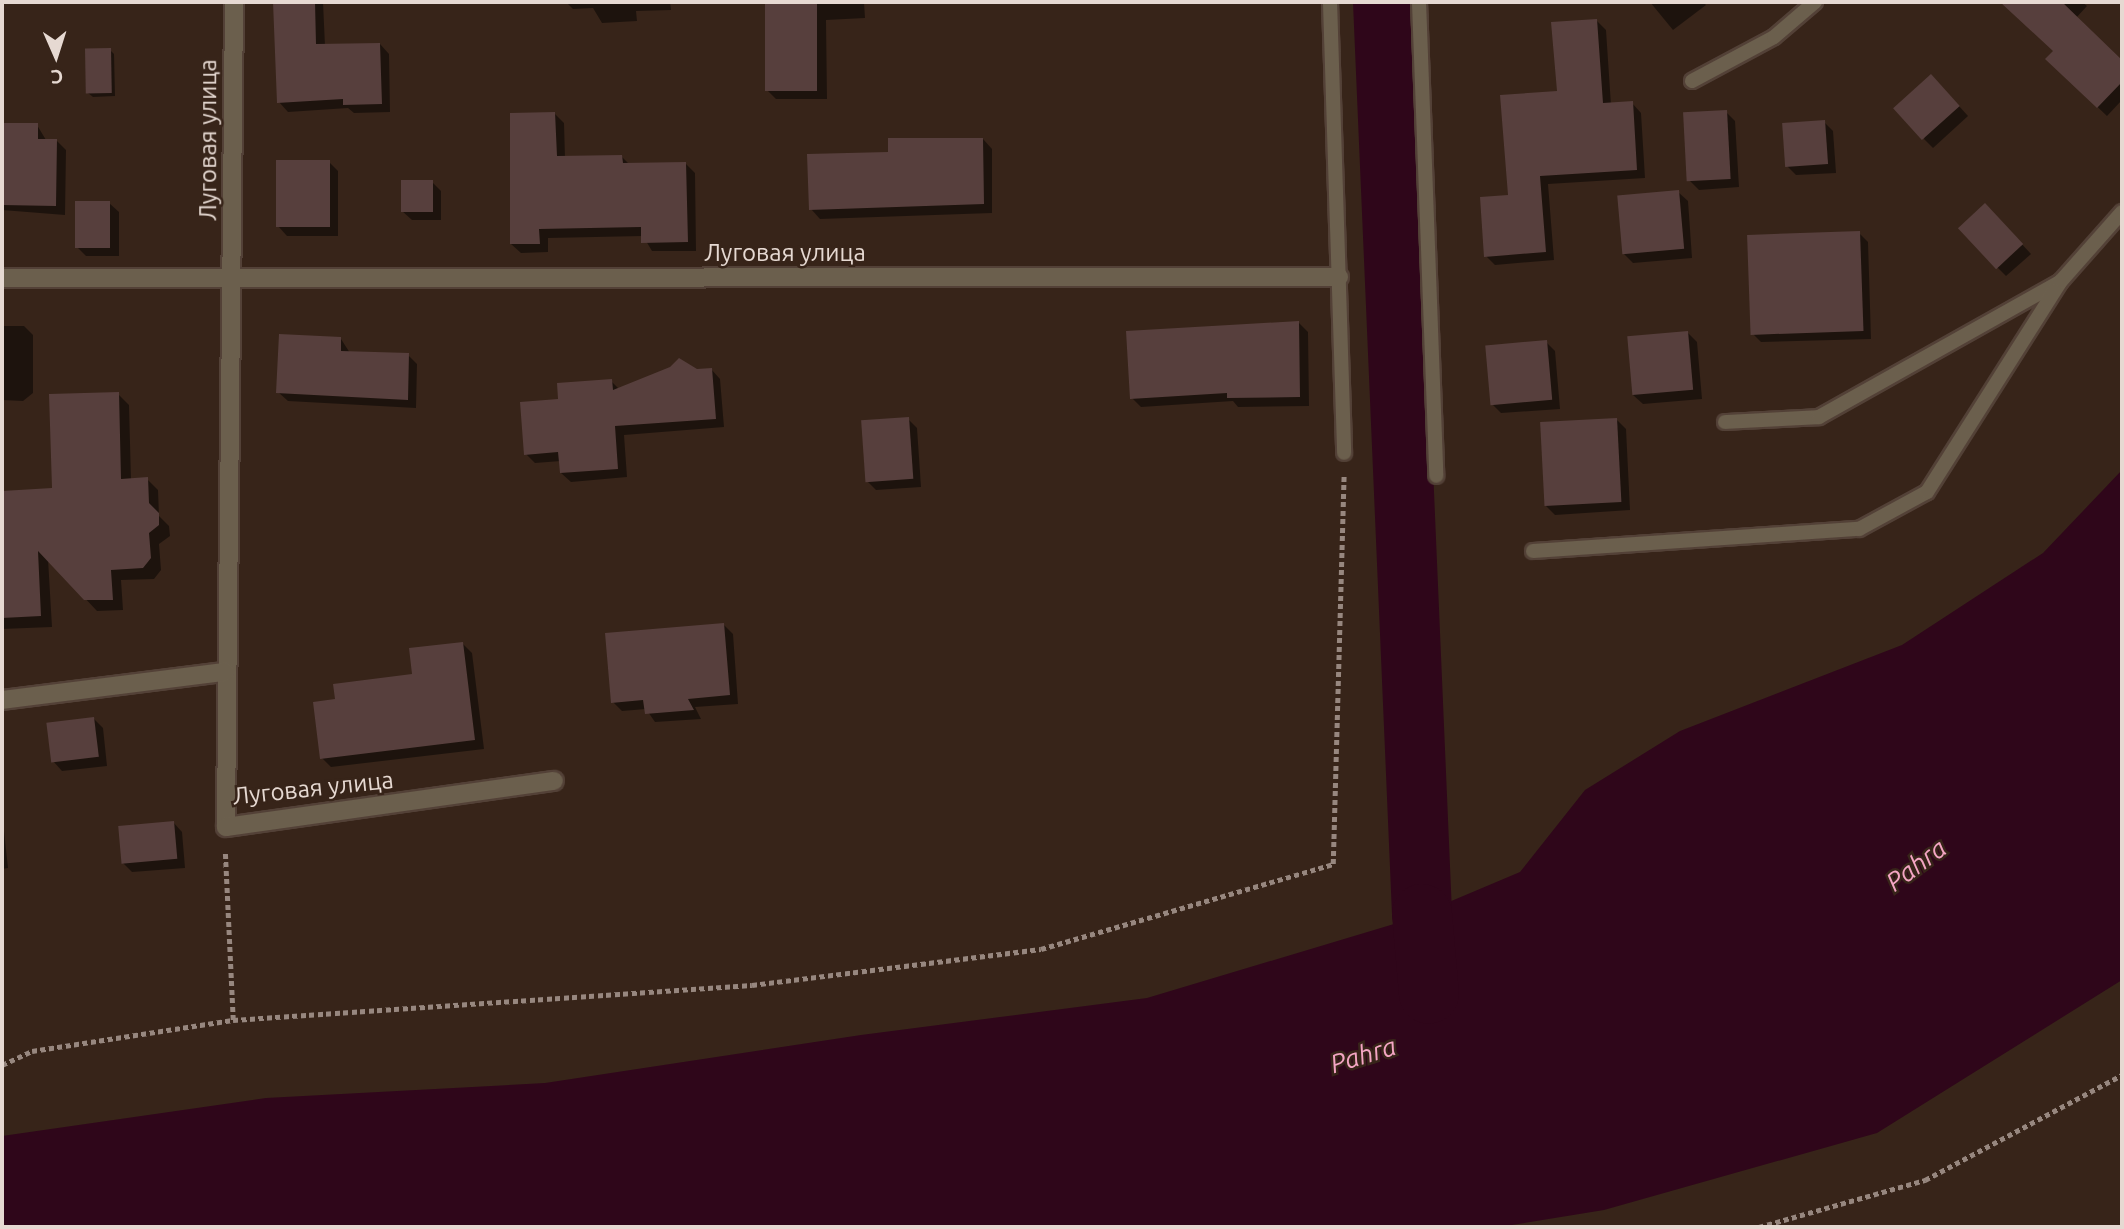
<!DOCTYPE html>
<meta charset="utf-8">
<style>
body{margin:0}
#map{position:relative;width:2124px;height:1229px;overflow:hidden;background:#372419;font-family:Ubuntu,sans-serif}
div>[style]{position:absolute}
.water>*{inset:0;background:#2f061a}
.shadow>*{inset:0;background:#0007}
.river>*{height:60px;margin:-30px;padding:0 30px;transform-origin:30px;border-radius:30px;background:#2f061a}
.building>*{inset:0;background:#573f3d;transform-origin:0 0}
.path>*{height:4.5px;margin-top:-2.25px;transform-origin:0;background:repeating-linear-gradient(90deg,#97877f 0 5px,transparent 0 8.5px)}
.roads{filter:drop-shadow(2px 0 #534137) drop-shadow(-2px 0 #534137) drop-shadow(0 2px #534137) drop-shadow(0 -2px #534137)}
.service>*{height:14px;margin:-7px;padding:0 7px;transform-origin:7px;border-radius:7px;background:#6b5f4d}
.minor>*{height:18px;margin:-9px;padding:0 9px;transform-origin:9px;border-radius:9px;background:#6b5f4d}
span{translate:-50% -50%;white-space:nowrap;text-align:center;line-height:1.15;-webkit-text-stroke:5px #372419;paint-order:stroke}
.street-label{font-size:24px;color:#e6d9d2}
.water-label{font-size:26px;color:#f4a5c3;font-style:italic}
.frame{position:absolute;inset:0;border:4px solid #e6d9d2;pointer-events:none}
.north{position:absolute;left:21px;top:21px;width:70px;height:70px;-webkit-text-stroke:5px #372419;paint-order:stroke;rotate:177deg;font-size:19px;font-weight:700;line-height:28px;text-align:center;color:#e6d9d2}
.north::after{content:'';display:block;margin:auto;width:24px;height:32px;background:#e6d9d2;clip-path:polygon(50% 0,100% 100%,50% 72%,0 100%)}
</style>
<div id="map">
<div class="water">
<div style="clip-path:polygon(2122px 470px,2122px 980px,1877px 1133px,1604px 1210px,1499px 1227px,2px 1227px,2px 1136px,266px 1098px,545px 1083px,861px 1035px,1147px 998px,1404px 921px,1520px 872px,1585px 790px,1680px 731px,1902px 645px,2043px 553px)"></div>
</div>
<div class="shadow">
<div style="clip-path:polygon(275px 2px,323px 2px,325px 46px,380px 44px,389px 54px,390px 112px,354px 113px,348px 108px,288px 112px,279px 102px)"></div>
<div style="clip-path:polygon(566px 2px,670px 2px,671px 10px,636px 11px,637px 21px,602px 23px,593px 8px,573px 9px)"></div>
<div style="clip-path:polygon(778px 2px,864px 2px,865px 18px,826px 20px,827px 99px,776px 99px,767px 90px,779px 32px)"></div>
<div style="clip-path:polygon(1650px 2px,1703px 2px,1706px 5px,1673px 30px)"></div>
<div style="clip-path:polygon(2003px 2px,2082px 2px,2087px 6px,2076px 18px,2122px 62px,2122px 100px,2107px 116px,2047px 59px,2055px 51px)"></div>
<div style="clip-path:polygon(1597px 21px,1606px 30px,1611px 105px,1632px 103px,1641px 113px,1645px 178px,1548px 184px,1554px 260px,1495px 265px,1486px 256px,1510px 197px)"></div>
<div style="clip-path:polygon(110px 50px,114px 54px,115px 96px,93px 97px,88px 93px)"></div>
<div style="clip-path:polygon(1940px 85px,1968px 116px,1933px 148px,1924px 139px)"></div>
<div style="clip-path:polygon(1726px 112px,1735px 121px,1739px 187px,1699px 190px,1689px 180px)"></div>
<div style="clip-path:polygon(554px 113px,564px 123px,565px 158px,622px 157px,630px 165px,686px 164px,695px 173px,696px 251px,652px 251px,643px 236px,548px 238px,548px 252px,521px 253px,511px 244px)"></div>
<div style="clip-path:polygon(1824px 122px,1833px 131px,1836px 173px,1796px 175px,1787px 166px)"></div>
<div style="clip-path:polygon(2px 125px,37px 125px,46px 140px,56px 140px,66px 150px,65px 215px,2px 210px)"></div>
<div style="clip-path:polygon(983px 139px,992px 149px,992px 213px,820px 219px,811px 209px,890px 154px)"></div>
<div style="clip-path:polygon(329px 162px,338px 171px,338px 236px,287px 236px,278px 226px)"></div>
<div style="clip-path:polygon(432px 182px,441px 191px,441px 220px,412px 220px,402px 211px)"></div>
<div style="clip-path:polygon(1678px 192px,1688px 201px,1692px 258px,1633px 263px,1624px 254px)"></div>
<div style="clip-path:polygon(109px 203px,119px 212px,119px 256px,86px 256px,77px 247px)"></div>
<div style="clip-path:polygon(1994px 214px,2031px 254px,2006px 276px,1997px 267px)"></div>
<div style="clip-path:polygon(1859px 233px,1868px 242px,1871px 339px,1761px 342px,1752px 333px)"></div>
<div style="clip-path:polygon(1299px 323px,1308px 332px,1309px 406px,1238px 407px,1233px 401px,1141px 407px,1132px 398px)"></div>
<div style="clip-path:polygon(2px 326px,24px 326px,33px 335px,33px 393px,23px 401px,2px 400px)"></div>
<div style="clip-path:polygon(1688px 333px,1697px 342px,1702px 399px,1643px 404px,1633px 395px)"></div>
<div style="clip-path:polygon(341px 339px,350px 353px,408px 355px,417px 364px,416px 408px,288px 401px,278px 392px)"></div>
<div style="clip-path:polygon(1546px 342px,1555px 351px,1560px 409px,1501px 413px,1492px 404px)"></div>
<div style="clip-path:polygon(711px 369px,720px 379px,724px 427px,624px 435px,627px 477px,571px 482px,561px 473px,561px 461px,535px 463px,526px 454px,560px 401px,611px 381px,619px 389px)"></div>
<div style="clip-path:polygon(118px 394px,129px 405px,131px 480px,147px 479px,158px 490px,159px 516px,169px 526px,170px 536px,159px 544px,161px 570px,154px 579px,121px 580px,123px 610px,97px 611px,48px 559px,52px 627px,2px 629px,2px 493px,53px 490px)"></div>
<div style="clip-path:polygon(908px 419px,917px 428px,921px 487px,876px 490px,867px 481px)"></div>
<div style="clip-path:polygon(1617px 420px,1626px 429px,1630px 510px,1555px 515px,1546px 506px)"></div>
<div style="clip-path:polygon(723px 624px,733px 634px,738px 704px,695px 707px,701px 719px,655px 722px,646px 709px,622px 711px,613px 702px)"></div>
<div style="clip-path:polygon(463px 644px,472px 653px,484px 749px,331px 767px,322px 758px,337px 701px,414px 676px)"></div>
<div style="clip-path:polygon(94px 719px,103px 728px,107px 766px,62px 771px,53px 761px)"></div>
<div style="clip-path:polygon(2px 813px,8px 868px,2px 869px)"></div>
<div style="clip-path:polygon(173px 822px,182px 832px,185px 868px,132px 872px,123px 863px)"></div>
</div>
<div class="river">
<div style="left:1383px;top:2px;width:913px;rotate:87.55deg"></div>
<div style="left:1422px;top:914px;width:80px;rotate:85deg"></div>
</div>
<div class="building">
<div style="clip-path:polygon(273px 2px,315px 2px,316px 44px,380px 43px,382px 104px,343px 105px,343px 99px,277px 103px)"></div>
<div style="left:765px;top:2px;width:52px;height:89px"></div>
<div style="clip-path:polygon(2000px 2px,2062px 2px,2122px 60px,2122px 82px,2097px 108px,2045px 59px,2053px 51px)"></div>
<div style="clip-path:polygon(1597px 19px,1603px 103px,1633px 101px,1637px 170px,1540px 176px,1546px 252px,1484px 257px,1480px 197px,1508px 195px,1500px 95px,1557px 91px,1551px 22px)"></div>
<div style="left:111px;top:48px;width:45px;height:26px;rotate:89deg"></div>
<div style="left:1931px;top:74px;width:43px;height:51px;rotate:48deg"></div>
<div style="left:1727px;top:110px;width:69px;height:44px;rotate:87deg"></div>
<div style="clip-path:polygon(555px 112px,557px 156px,622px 155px,623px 163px,686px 162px,688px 242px,641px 243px,641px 227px,539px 229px,540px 244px,510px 244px,510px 113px)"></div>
<div style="left:1825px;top:120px;width:44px;height:43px;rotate:86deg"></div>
<div style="clip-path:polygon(2px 123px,38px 123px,38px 139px,57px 139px,56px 206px,2px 205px)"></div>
<div style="clip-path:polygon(888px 138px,983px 138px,984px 204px,809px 210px,807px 154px,888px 152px)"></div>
<div style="left:276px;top:160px;width:54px;height:67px"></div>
<div style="left:401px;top:180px;width:32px;height:32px"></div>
<div style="left:1679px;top:190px;width:59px;height:62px;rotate:85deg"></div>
<div style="left:75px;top:201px;width:35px;height:47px"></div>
<div style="left:1985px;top:203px;width:56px;height:37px;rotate:47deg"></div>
<div style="left:1860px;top:231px;width:100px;height:113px;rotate:88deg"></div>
<div style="clip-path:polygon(1299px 321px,1300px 397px,1227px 398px,1227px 393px,1130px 399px,1126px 331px)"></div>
<div style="left:1688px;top:331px;width:59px;height:61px;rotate:85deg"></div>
<div style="clip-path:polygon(279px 334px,341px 337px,341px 351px,409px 353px,408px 400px,276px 393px)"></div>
<div style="left:1547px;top:340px;width:60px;height:62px;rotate:85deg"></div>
<div style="clip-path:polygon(679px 358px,697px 369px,712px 368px,716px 419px,615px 426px,618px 469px,560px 473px,558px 452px,524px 455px,520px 402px,558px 399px,557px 383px,612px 379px,613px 390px,670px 367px)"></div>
<div style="clip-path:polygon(119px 392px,121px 479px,148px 477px,149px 503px,159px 513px,159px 525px,149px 533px,151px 558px,143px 568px,111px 570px,113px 600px,84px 600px,38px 551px,41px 616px,2px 618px,2px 491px,52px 488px,49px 394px)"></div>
<div style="left:909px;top:417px;width:62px;height:48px;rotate:86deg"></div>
<div style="left:1617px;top:418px;width:84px;height:77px;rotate:87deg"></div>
<div style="clip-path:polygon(724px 623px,730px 695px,688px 699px,694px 710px,645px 714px,643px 700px,611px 703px,605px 633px)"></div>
<div style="clip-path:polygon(463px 642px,475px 740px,320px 759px,313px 702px,335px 699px,333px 684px,412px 674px,409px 648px)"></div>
<div style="left:94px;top:717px;width:40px;height:48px;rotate:83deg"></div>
<div style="left:174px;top:821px;width:38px;height:56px;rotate:85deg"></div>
</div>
<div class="path">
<div style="left:233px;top:1020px;width:520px;rotate:-3.86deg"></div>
<div style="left:752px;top:985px;width:291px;rotate:-7.1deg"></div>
<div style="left:1041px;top:949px;width:304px;rotate:-16.2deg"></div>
<div style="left:1333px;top:864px;width:388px;rotate:-88.4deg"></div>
<div style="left:2px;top:1065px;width:33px;rotate:-25deg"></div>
<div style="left:32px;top:1051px;width:203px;rotate:-8.8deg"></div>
<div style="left:233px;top:1020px;width:168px;rotate:-92.7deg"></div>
<div style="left:1759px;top:1227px;width:173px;rotate:-15.8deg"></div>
<div style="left:1925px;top:1180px;width:223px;rotate:-28.1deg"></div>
</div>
<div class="roads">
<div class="service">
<div style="left:1330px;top:2px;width:451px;rotate:88.2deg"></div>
<div style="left:1419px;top:2px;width:474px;rotate:87.9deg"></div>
<div style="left:1692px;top:81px;width:93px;rotate:-28.2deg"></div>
<div style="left:1774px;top:37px;width:54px;rotate:-40.5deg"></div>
<div style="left:1725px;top:422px;width:94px;rotate:-3deg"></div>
<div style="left:1819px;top:417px;width:276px;rotate:-29.3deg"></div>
<div style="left:1533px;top:551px;width:327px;rotate:-3.9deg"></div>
<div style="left:1859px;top:529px;width:77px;rotate:-28.6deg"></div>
<div style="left:1927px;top:492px;width:250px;rotate:-57.6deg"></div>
<div style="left:2061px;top:281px;width:92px;rotate:-48.5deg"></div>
</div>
<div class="minor">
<div style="left:234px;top:2px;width:825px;rotate:90.56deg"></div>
<div style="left:226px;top:827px;width:331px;rotate:-8deg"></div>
<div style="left:2px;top:278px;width:1337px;rotate:-0.04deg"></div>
<div style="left:2px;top:700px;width:225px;rotate:-7.2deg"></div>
</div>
</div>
<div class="street-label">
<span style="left:208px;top:140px;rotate:-90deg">Луговая улица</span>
<span style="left:785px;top:253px">Луговая улица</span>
<span style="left:313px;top:788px;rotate:-6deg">Луговая улица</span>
</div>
<div class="water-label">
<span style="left:1916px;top:865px;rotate:-37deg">Pahra</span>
<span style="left:1363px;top:1055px;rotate:-17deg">Pahra</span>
</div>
<div class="frame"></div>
<div class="north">С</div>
</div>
